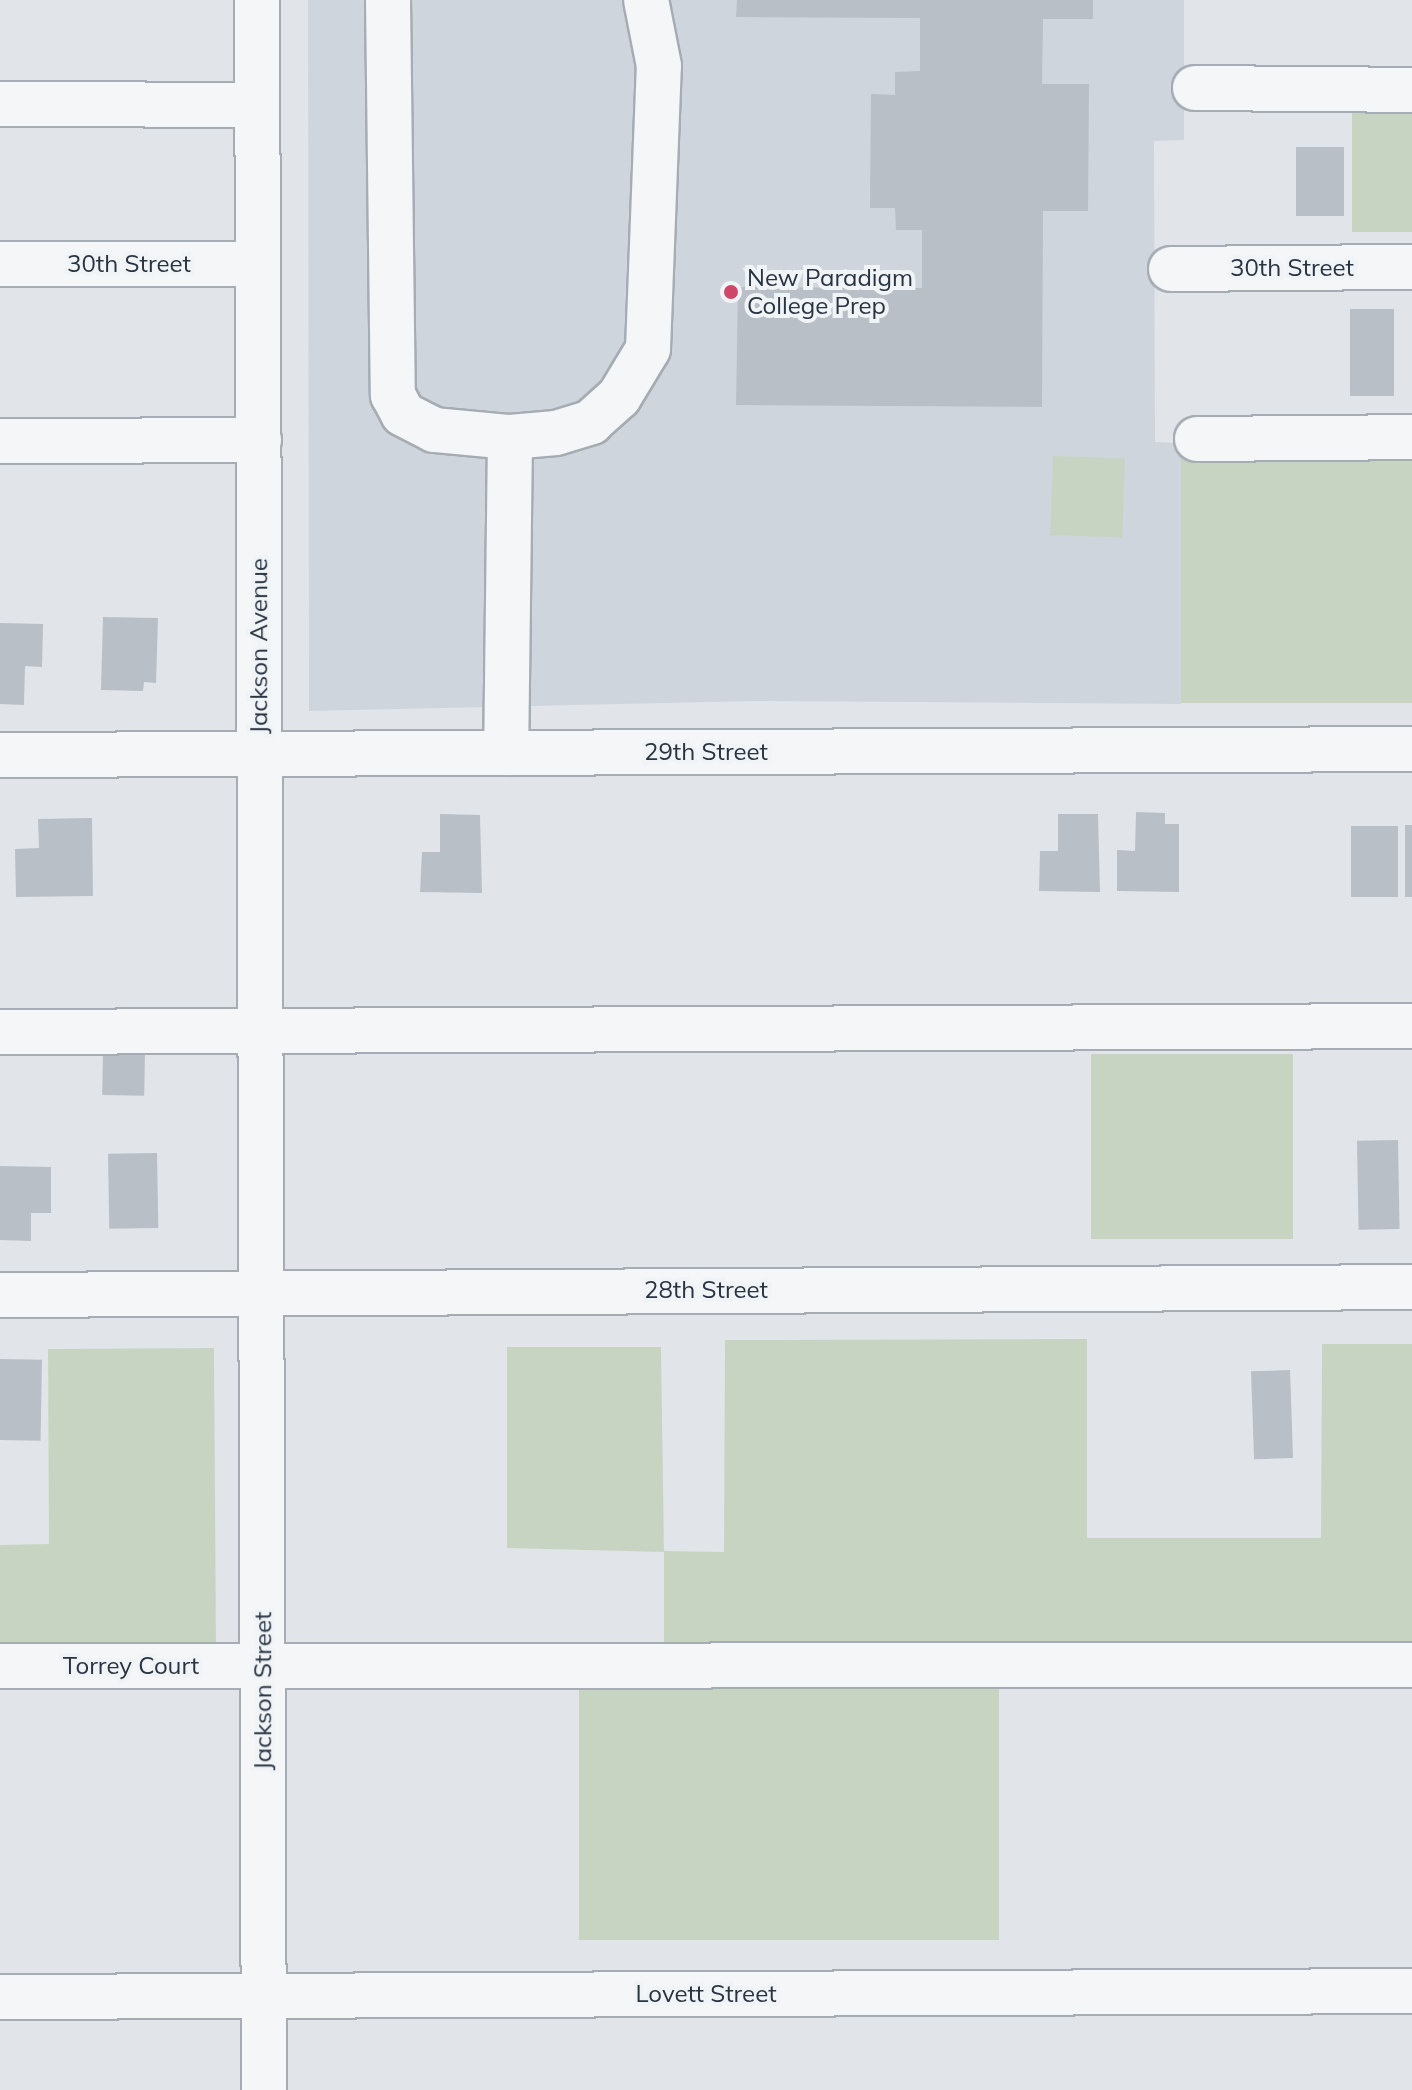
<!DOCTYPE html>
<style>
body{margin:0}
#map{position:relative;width:1412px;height:2090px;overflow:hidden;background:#e1e5ea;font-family:Mulish,sans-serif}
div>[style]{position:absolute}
.built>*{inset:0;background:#cfd5dc}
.green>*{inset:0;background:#c8d4c2;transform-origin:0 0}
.building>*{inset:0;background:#b8bfc7;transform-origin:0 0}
.roads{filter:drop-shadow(2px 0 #a6acb4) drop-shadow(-2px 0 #a6acb4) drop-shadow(0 2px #a6acb4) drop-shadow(0 -2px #a6acb4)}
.minor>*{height:44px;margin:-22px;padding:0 22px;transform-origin:22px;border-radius:22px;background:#f4f6f8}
.dots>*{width:22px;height:22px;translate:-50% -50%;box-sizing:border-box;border:4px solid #f1f4f7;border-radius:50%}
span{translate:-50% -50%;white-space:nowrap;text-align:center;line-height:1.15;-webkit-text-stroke:8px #f1f4f7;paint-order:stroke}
.street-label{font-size:24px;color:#293442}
.poi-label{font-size:24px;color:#293442}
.left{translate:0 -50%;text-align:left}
</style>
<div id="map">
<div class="built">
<div style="clip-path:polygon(308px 0,1184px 0,1184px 140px,1154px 141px,1155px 442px,1179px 443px,1181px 456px,1181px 704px,754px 701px,309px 711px)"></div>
</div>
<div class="green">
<div style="left:1352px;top:106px;width:60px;height:126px"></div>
<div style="left:1412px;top:455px;width:248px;height:231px;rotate:90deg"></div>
<div style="left:1053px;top:456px;width:72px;height:79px;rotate:2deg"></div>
<div style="left:1091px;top:1054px;width:202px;height:185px"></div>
<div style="clip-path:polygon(1087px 1339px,1087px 1538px,1321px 1538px,1322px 1344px,1412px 1344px,1412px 1651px,664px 1652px,664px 1552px,507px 1548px,507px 1347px,661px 1347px,664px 1551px,724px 1552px,725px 1340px)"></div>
<div style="clip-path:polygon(214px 1348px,216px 1642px,0 1643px,0 1545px,49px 1544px,48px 1349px)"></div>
<div style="left:999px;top:1678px;width:262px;height:420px;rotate:90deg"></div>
</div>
<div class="building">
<div style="clip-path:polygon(737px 0,1093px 0,1093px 19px,1043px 19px,1042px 84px,1089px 84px,1088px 211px,1043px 211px,1042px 407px,736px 405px,738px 287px,922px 288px,922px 230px,896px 230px,895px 208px,870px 208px,871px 94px,895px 95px,895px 72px,920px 71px,920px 18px,736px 17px)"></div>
<div style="left:1296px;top:147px;width:48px;height:69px"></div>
<div style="left:1350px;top:309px;width:44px;height:87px"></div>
<div style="clip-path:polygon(103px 617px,158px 618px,156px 683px,144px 682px,143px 691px,101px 690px)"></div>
<div style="clip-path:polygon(0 623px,43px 624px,42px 667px,25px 666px,24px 705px,0 704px)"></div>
<div style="clip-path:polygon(1136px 812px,1165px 813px,1165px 824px,1179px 824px,1179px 892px,1117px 891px,1117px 850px,1135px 851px)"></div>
<div style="clip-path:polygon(440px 814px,480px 815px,482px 893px,420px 892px,422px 852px,440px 852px)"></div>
<div style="clip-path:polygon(1058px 814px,1098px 814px,1100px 892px,1039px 891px,1040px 851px,1058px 851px)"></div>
<div style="clip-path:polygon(92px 818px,93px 896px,16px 897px,15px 849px,39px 848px,38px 819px)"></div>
<div style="left:1405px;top:825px;width:7px;height:72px"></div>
<div style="left:1398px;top:826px;width:71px;height:47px;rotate:90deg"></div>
<div style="left:103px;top:1050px;width:42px;height:45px;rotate:1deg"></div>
<div style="left:1398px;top:1140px;width:89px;height:41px;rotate:89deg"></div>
<div style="left:157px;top:1153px;width:75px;height:49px;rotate:89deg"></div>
<div style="clip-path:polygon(0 1166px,51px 1167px,51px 1213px,31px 1213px,31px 1241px,0 1240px)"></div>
<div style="left:0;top:1359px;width:42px;height:81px;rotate:1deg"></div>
<div style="left:1290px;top:1370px;width:88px;height:39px;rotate:88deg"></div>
</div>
<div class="roads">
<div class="minor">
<div style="left:257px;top:0;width:2090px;rotate:89.81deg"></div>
<div style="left:388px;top:0;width:395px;rotate:89.3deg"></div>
<div style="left:393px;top:395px;width:21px;rotate:62deg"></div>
<div style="left:403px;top:414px;width:35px;rotate:27deg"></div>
<div style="left:434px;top:430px;width:76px;rotate:5.3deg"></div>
<div style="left:510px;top:437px;width:316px;rotate:90.7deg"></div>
<div style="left:1195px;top:88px;width:217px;rotate:0.5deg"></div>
<div style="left:0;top:104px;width:257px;rotate:0.2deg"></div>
<div style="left:0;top:264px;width:258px"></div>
<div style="left:1171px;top:269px;width:241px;rotate:-0.5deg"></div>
<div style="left:510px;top:437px;width:46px;rotate:-5deg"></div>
<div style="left:556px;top:433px;width:37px;rotate:-17deg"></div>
<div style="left:591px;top:422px;width:38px;rotate:-42deg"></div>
<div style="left:619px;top:397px;width:56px;rotate:-58.9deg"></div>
<div style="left:648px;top:349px;width:283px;rotate:-87.8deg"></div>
<div style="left:659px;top:66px;width:67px;rotate:-101.1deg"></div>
<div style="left:1197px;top:439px;width:215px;rotate:-0.5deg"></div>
<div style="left:0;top:441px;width:259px;rotate:-0.2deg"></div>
<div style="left:0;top:755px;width:1412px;rotate:-0.24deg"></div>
<div style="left:0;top:1032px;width:1412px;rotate:-0.24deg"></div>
<div style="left:0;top:1295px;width:1412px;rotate:-0.32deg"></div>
<div style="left:0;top:1666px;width:1412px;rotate:-0.04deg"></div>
<div style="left:0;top:1997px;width:1412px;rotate:-0.24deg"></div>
</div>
</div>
<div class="dots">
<div style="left:731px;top:292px;background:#cf4668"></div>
</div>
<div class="street-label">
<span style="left:129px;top:264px">30th Street</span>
<span style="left:1292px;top:268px">30th Street</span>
<span style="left:259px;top:646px;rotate:-90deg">Jackson Avenue</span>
<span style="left:706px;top:752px">29th Street</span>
<span style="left:706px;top:1290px">28th Street</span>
<span style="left:131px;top:1666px">Torrey Court</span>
<span style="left:263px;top:1691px;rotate:-90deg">Jackson Street</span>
<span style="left:706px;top:1994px">Lovett Street</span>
</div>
<div class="poi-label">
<span class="left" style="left:747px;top:292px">New Paradigm<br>College Prep</span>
</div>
</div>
